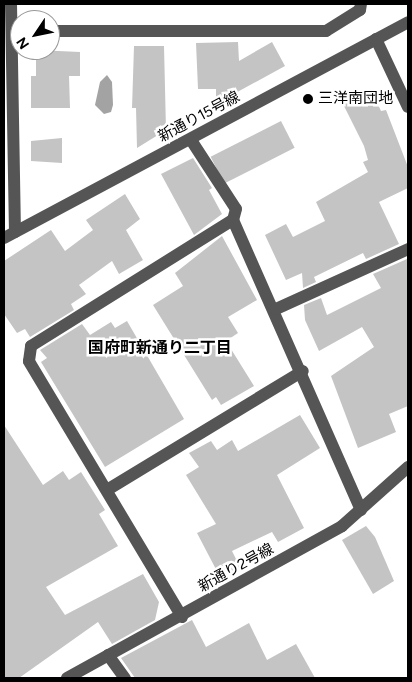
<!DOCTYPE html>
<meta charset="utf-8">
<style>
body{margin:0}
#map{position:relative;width:412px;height:682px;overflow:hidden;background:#fff;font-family:Figtree,"Noto Sans JP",sans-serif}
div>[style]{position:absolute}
.water>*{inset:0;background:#a3a3a3}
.building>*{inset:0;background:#c4c4c4;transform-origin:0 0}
.minor>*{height:12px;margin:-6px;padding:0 6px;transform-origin:6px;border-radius:6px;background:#555}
.dots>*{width:14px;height:14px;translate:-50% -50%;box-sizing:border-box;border:2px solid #fff;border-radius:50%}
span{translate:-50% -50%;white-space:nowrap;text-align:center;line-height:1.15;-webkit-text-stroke:5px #fff;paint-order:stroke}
.poi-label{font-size:15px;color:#000}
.left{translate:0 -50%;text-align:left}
.street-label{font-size:15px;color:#000}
.neighbourhood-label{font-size:16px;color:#000;font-weight:700}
.frame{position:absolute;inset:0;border:5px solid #000;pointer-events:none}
.north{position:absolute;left:10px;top:10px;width:50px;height:50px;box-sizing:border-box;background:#fff;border:1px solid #999;border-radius:50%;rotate:236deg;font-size:14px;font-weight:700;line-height:20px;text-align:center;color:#000}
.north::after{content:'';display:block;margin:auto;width:18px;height:22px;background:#000;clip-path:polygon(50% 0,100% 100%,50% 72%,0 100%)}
</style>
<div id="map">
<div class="water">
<div style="clip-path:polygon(107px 75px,112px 82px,113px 105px,111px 112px,104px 114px,95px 105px,100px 82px)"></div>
</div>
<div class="building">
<div style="clip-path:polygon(238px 42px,239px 61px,272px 42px,285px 66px,230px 96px,216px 97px,216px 89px,198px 89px,196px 43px)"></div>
<div style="clip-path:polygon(134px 46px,164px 46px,166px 130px,137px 148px,136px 108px,132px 108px)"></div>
<div style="clip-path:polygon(36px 50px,80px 52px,80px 76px,69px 76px,70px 108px,31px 108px,31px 76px,36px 76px)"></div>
<div style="clip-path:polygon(357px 92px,363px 104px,375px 98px,381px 111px,386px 110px,408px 167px,408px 188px,379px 202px,399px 244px,366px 259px,363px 253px,314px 277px,316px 282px,303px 288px,302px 273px,286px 280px,265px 235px,286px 224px,293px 237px,325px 221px,316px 202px,368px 172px,363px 162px,368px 160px,364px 146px,341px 100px)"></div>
<div style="left:281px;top:121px;width:30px;height:79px;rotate:63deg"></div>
<div style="clip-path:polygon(62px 138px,62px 163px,31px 161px,31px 141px)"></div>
<div style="clip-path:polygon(193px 158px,212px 188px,209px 190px,222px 214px,194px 235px,161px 174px)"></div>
<div style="clip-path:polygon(125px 194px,140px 219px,126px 230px,143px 260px,119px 274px,112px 261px,79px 285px,86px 294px,71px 304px,74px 310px,30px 337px,25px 329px,17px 333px,4px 314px,4px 261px,51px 230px,65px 251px,93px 230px,86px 220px)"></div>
<div style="clip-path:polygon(222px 236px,257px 300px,228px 317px,238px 333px,226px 341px,254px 386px,221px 405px,216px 397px,212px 400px,153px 305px,183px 286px,175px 273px)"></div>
<div style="clip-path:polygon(407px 259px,408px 406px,389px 414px,396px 432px,358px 448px,331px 376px,374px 347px,362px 327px,319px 351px,305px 320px,304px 305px,321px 298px,327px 315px,381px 288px,373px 274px)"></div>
<div style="clip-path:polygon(127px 321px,184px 419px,105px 467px,41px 362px,47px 358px,40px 350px,82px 324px,90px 335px,111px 322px,115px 328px)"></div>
<div style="clip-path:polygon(300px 415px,320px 448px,277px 475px,304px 528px,278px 542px,272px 532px,232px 551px,240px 567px,220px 577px,197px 533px,216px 524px,186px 475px,199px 467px,189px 453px,211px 441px,217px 450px,232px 440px,238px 451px)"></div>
<div style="clip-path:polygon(4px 425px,43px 485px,63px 471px,69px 480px,81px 472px,105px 510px,99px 514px,118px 546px,46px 587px,65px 615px,143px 574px,159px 602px,155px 620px,112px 644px,98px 622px,19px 678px,4px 678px)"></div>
<div style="clip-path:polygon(366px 526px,375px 537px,394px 581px,373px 594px,342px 540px)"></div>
<div style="clip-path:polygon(192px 620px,206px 647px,249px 623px,267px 660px,296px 644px,315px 678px,135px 678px,121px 658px)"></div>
</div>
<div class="minor">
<div style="left:11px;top:4px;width:228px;rotate:89deg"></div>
<div style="left:50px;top:31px;width:276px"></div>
<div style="left:326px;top:31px;width:40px;rotate:-32deg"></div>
<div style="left:360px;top:10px;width:6px;rotate:-81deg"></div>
<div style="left:376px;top:39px;width:75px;rotate:64.8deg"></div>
<div style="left:191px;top:140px;width:82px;rotate:56.9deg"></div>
<div style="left:236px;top:209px;width:11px;rotate:105deg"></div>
<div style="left:233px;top:220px;width:317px;rotate:66.2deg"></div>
<div style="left:4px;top:238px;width:458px;rotate:-28.1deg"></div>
<div style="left:276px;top:309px;width:145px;rotate:-24.4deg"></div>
<div style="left:107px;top:490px;width:229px;rotate:-31.3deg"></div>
<div style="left:182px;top:617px;width:298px;rotate:-120.9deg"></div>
<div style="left:29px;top:361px;width:15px;rotate:-82deg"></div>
<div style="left:31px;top:346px;width:238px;rotate:-32deg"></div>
<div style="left:108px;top:655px;width:29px;rotate:54deg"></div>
<div style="left:67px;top:678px;width:314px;rotate:-28.9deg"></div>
<div style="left:342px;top:526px;width:89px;rotate:-41.8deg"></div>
</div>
<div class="dots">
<div style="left:308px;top:99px;background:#000"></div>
</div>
<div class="poi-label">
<span class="left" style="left:318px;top:99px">三洋南団地</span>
</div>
<div class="street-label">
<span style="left:199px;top:117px;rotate:-28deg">新通り15号線</span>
<span style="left:236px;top:568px;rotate:-29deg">新通り2号線</span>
</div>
<div class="neighbourhood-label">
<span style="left:160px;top:348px">国府町新通り二丁目</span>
</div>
<div class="frame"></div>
<div class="north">N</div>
</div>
